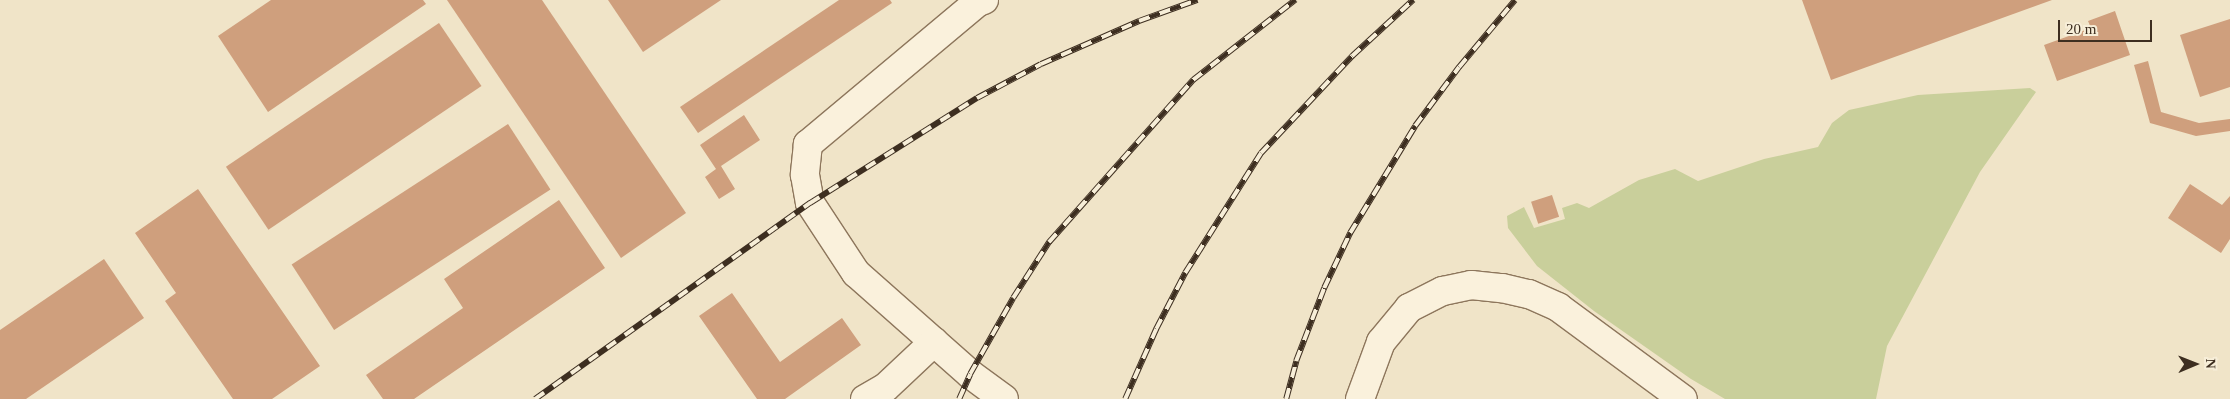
<!DOCTYPE html>
<style>
body{margin:0}
#map{position:relative;width:2230px;height:399px;overflow:hidden;background:#f0e4c8;font-family:Georgia,serif}
div>[style]{position:absolute}
.green>*{inset:0;background:#c9cf9b}
.building>*{inset:0;background:#cf9f7d;transform-origin:0 0}
.roads{filter:drop-shadow(1px 0 #8d765c) drop-shadow(-1px 0 #8d765c) drop-shadow(0 1px #8d765c) drop-shadow(0 -1px #8d765c)}
.minor>*{height:28px;margin:-14px;padding:0 14px;transform-origin:14px;border-radius:14px;background:#faf1dc}
.tertiary>*{height:28px;margin:-14px;padding:0 14px;transform-origin:14px;border-radius:14px;background:#faf1dc}
.rail>*{height:5.5px;margin-top:-2.75px;transform-origin:0;background:repeating-linear-gradient(90deg,#f7eed8 0 11px,#3d2e20 0 22px);box-sizing:border-box;border-block:1px solid #3d2e20}
span{translate:-50% -50%;white-space:nowrap;text-align:center;line-height:1.15;-webkit-text-stroke:4px #f7eed8;paint-order:stroke}
.north{position:absolute;left:2170px;top:339px;width:50px;height:50px;-webkit-text-stroke:4px #f7eed8;paint-order:stroke;rotate:89deg;font-size:14px;font-weight:700;line-height:20px;text-align:center;color:#3d2e20}
.north::after{content:'';display:block;margin:auto;width:18px;height:22px;background:#3d2e20;clip-path:polygon(50% 0,100% 100%,50% 72%,0 100%)}
.scale{position:absolute;left:2058px;top:20px;width:94px;height:22px;box-sizing:border-box;border:2px solid #3d2e20;border-top:0;padding-left:6px;font-size:15px;line-height:18px;white-space:nowrap;color:#3d2e20;-webkit-text-stroke:4px #f7eed8;paint-order:stroke}
</style>
<div id="map">
<div class="green">
<div style="clip-path:polygon(2030px 88px,2036px 92px,1980px 172px,1887px 346px,1876px 399px,1725px 399px,1691px 379px,1594px 311px,1537px 266px,1508px 228px,1507px 216px,1524px 207px,1534px 228px,1565px 219px,1562px 208px,1577px 203px,1589px 208px,1639px 180px,1675px 169px,1698px 181px,1764px 159px,1818px 147px,1832px 123px,1849px 110px,1918px 95px)"></div>
</div>
<div class="building">
<div style="clip-path:polygon(271px 0,423px 0,426px 4px,268px 112px,218px 36px)"></div>
<div style="clip-path:polygon(447px 0,542px 0,686px 213px,621px 258px)"></div>
<div style="clip-path:polygon(608px 0,721px 0,643px 52px)"></div>
<div style="clip-path:polygon(839px 0,890px 0,892px 3px,698px 133px,680px 107px)"></div>
<div style="clip-path:polygon(1802px 0,2052px 0,1831px 80px)"></div>
<div style="clip-path:polygon(2115px 11px,2130px 55px,2057px 81px,2044px 45px,2091px 28px,2088px 21px)"></div>
<div style="clip-path:polygon(2230px 19px,2230px 87px,2200px 97px,2180px 35px)"></div>
<div style="left:439px;top:23px;width:76px;height:257px;rotate:56deg"></div>
<div style="clip-path:polygon(2148px 61px,2161px 112px,2199px 123px,2230px 119px,2230px 131px,2196px 136px,2150px 123px,2134px 65px)"></div>
<div style="clip-path:polygon(744px 115px,760px 140px,721px 166px,735px 189px,719px 199px,705px 177px,716px 169px,700px 145px)"></div>
<div style="left:508px;top:124px;width:78px;height:258px;rotate:57deg"></div>
<div style="clip-path:polygon(2190px 184px,2222px 205px,2230px 196px,2230px 239px,2221px 253px,2168px 218px)"></div>
<div style="clip-path:polygon(198px 189px,320px 366px,272px 399px,233px 399px,165px 301px,176px 293px,135px 233px)"></div>
<div style="left:1552px;top:195px;width:23px;height:22px;rotate:72deg"></div>
<div style="clip-path:polygon(559px 200px,605px 268px,414px 399px,383px 399px,366px 375px,463px 308px,444px 279px)"></div>
<div style="clip-path:polygon(104px 259px,144px 318px,26px 399px,0 399px,0 330px)"></div>
<div style="clip-path:polygon(732px 293px,780px 362px,842px 318px,861px 345px,785px 399px,757px 399px,699px 316px)"></div>
</div>
<div class="roads">
<div class="minor">
<div style="left:984px;top:0;width:6px;rotate:162deg"></div>
<div style="left:978px;top:2px;width:222px;rotate:140.1deg"></div>
<div style="left:808px;top:144px;width:31px;rotate:96deg"></div>
<div style="left:805px;top:175px;width:28px;rotate:80deg"></div>
<div style="left:810px;top:203px;width:84px;rotate:56.7deg"></div>
<div style="left:856px;top:273px;width:152px;rotate:41.5deg"></div>
<div style="left:970px;top:374px;width:42px;rotate:36.3deg"></div>
<div style="left:865px;top:399px;width:24px;rotate:-30deg"></div>
<div style="left:886px;top:387px;width:66px;rotate:-43.2deg"></div>
<div style="left:1360px;top:399px;width:61px;rotate:-69.8deg"></div>
<div style="left:1381px;top:342px;width:44px;rotate:-50.5deg"></div>
<div style="left:1409px;top:308px;width:38px;rotate:-27deg"></div>
<div style="left:1443px;top:291px;width:29px;rotate:-12deg"></div>
<div style="left:1471px;top:285px;width:31px;rotate:6deg"></div>
<div style="left:1502px;top:288px;width:28px;rotate:13deg"></div>
<div style="left:1529px;top:294px;width:32px;rotate:24deg"></div>
<div style="left:1558px;top:307px;width:155px;rotate:36.4deg"></div>
</div>
<div class="tertiary">
<div style="left:977px;top:0;width:2px;rotate:63deg"></div>
</div>
</div>
<div class="rail">
<div style="left:535px;top:399px;width:338px;rotate:-35.5deg"></div>
<div style="left:810px;top:203px;width:197px;rotate:-32.2deg"></div>
<div style="left:977px;top:98px;width:72px;rotate:-28deg"></div>
<div style="left:1041px;top:64px;width:107px;rotate:-23.7deg"></div>
<div style="left:1139px;top:21px;width:62px;rotate:-19.9deg"></div>
<div style="left:959px;top:399px;width:27px;rotate:-66deg"></div>
<div style="left:970px;top:374px;width:87px;rotate:-60.5deg"></div>
<div style="left:1013px;top:298px;width:67px;rotate:-57.3deg"></div>
<div style="left:1049px;top:242px;width:217px;rotate:-48.4deg"></div>
<div style="left:1193px;top:80px;width:130px;rotate:-38.1deg"></div>
<div style="left:1125px;top:399px;width:77px;rotate:-66.1deg"></div>
<div style="left:1156px;top:329px;width:63px;rotate:-62.6deg"></div>
<div style="left:1185px;top:273px;width:142px;rotate:-57.7deg"></div>
<div style="left:1261px;top:153px;width:133px;rotate:-46.8deg"></div>
<div style="left:1352px;top:56px;width:83px;rotate:-42.6deg"></div>
<div style="left:1286px;top:399px;width:39px;rotate:-75deg"></div>
<div style="left:1296px;top:361px;width:78px;rotate:-69deg"></div>
<div style="left:1324px;top:288px;width:61px;rotate:-64.7deg"></div>
<div style="left:1350px;top:233px;width:125px;rotate:-58.7deg"></div>
<div style="left:1415px;top:126px;width:74px;rotate:-53.3deg"></div>
<div style="left:1459px;top:67px;width:87px;rotate:-50.1deg"></div>
</div>
<div class="north">N</div>
<div class="scale">20 m</div>
</div>
